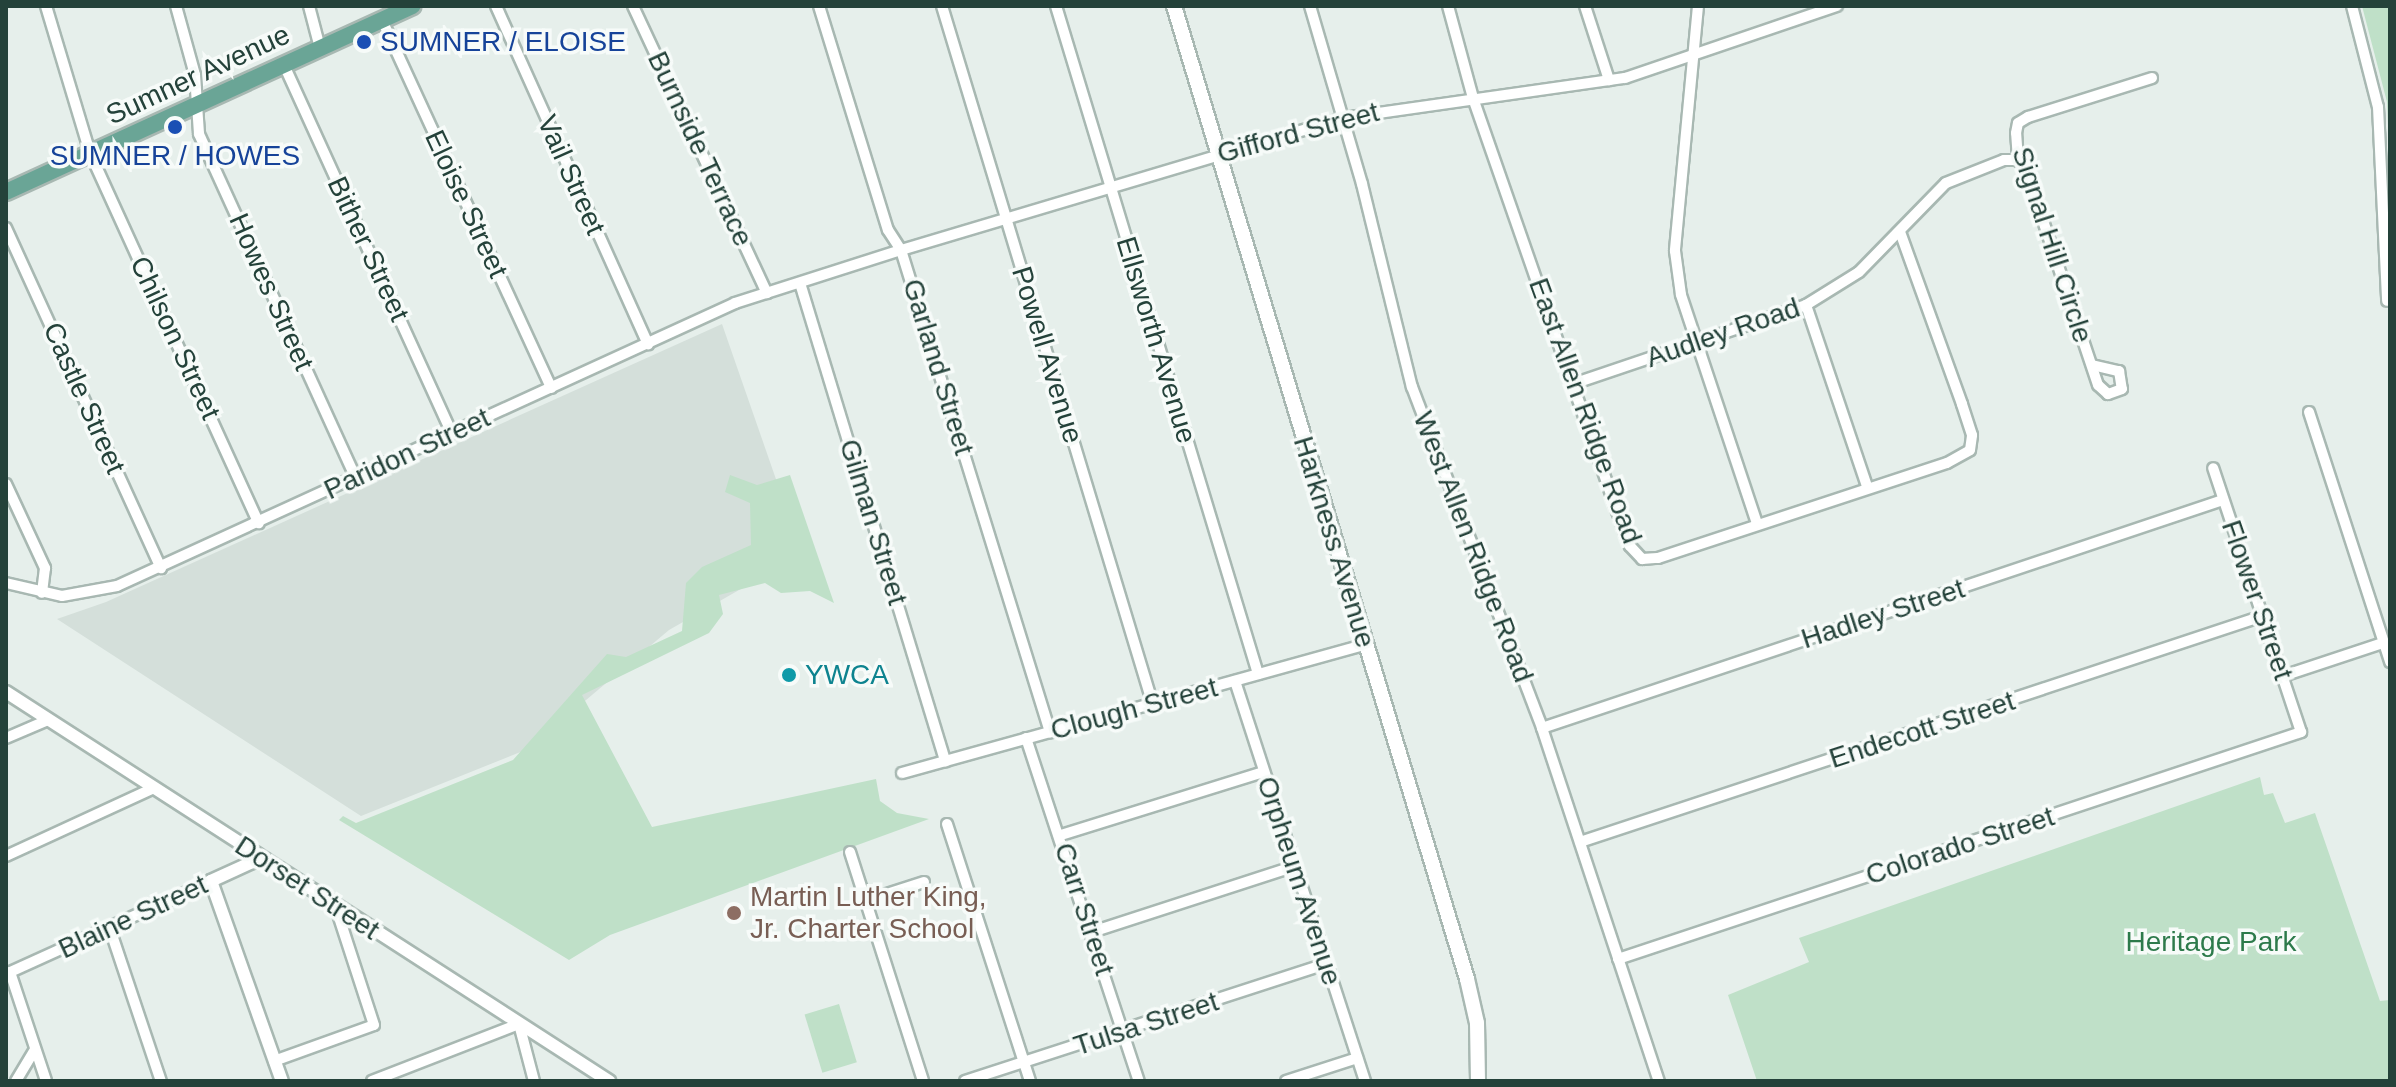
<!DOCTYPE html>
<style>
body{margin:0}
#map{position:relative;width:2396px;height:1087px;overflow:hidden;background:#e6efeb;font-family:Helvetica,sans-serif}
div>[style]{position:absolute}
.built>*{inset:0;background:#d4dfda}
.green>*{inset:0;background:#bfe0c8;transform-origin:0 0}
.roads{filter:drop-shadow(2px 0 #a8b8b2) drop-shadow(-2px 0 #a8b8b2) drop-shadow(0 2px #a8b8b2) drop-shadow(0 -2px #a8b8b2)}
.minor>*{height:10px;margin:-5px;padding:0 5px;transform-origin:5px;border-radius:5px;background:#fff}
.tertiary>*{height:12px;margin:-6px;padding:0 6px;transform-origin:6px;border-radius:6px;background:#fff}
.secondary>*{height:14px;margin:-7px;padding:0 7px;transform-origin:7px;border-radius:7px;background:#fff}
.primary>*{height:16px;margin:-8px;padding:0 8px;transform-origin:8px;border-radius:8px;background:#6aa596}
.dots>*{width:22px;height:22px;translate:-50% -50%;box-sizing:border-box;border:4px solid #f7fbf9;border-radius:50%}
span{translate:-50% -50%;white-space:nowrap;text-align:center;line-height:1.15;-webkit-text-stroke:7px #f7fbf9;paint-order:stroke}
.transit-label{font-size:28px;color:#164399}
.left{translate:0 -50%;text-align:left}
.street-label{font-size:28px;color:#24423a}
.culture-label{font-size:28px;color:#0d838f}
.education-label{font-size:28px;color:#785e54}
.park-label{font-size:28px;color:#2d7a4b}
.frame{position:absolute;inset:0;border:8px solid #24423a;pointer-events:none}
</style>
<div id="map">
<div class="built">
<div style="clip-path:polygon(722px 324px,802px 554px,669px 630px,528px 749px,361px 816px,57px 619px,106px 602px)"></div>
</div>
<div class="green">
<div style="clip-path:polygon(2362px 6px,2390px 6px,2390px 172px,2387px 102px)"></div>
<div style="clip-path:polygon(730px 475px,757px 485px,790px 475px,834px 603px,810px 591px,781px 593px,765px 583px,719px 595px,723px 614px,709px 633px,582px 695px,652px 827px,876px 779px,880px 801px,897px 813px,929px 819px,610px 935px,569px 960px,339px 820px,343px 816px,356px 823px,513px 760px,607px 654px,626px 657px,682px 631px,686px 583px,702px 567px,751px 545px,750px 503px,725px 492px)"></div>
<div style="clip-path:polygon(2260px 777px,2264px 795px,2273px 793px,2285px 823px,2315px 813px,2380px 1001px,2390px 1000px,2390px 1081px,1757px 1081px,1728px 995px,1809px 962px,1799px 938px)"></div>
<div style="left:839px;top:1004px;width:61px;height:36px;rotate:73deg"></div>
</div>
<div class="roads">
<div class="minor">
<div style="left:46px;top:6px;width:153px;rotate:73.3deg"></div>
<div style="left:90px;top:153px;width:407px;rotate:65.5deg"></div>
<div style="left:176px;top:6px;width:72px;rotate:74.6deg"></div>
<div style="left:195px;top:75px;width:59px;rotate:86.1deg"></div>
<div style="left:199px;top:134px;width:377px;rotate:65.5deg"></div>
<div style="left:309px;top:6px;width:43px;rotate:75.3deg"></div>
<div style="left:496px;top:6px;width:371px;rotate:65.8deg"></div>
<div style="left:633px;top:6px;width:317px;rotate:65deg"></div>
<div style="left:819px;top:6px;width:234px;rotate:72.9deg"></div>
<div style="left:888px;top:230px;width:24px;rotate:57deg"></div>
<div style="left:901px;top:250px;width:505px;rotate:72.82deg"></div>
<div style="left:942px;top:6px;width:730px;rotate:73.2deg"></div>
<div style="left:1056px;top:6px;width:698px;rotate:73.17deg"></div>
<div style="left:1310px;top:6px;width:185px;rotate:73.7deg"></div>
<div style="left:1362px;top:184px;width:209px;rotate:76.2deg"></div>
<div style="left:1412px;top:387px;width:365px;rotate:69.1deg"></div>
<div style="left:1542px;top:728px;width:372px;rotate:71.7deg"></div>
<div style="left:1448px;top:6px;width:95px;rotate:74.8deg"></div>
<div style="left:1473px;top:98px;width:437px;rotate:70.8deg"></div>
<div style="left:1617px;top:511px;width:37px;rotate:70deg"></div>
<div style="left:1630px;top:546px;width:18px;rotate:47deg"></div>
<div style="left:1642px;top:559px;width:16px;rotate:-4deg"></div>
<div style="left:1658px;top:558px;width:304px;rotate:-18.2deg"></div>
<div style="left:1947px;top:463px;width:26px;rotate:-29deg"></div>
<div style="left:1970px;top:450px;width:15px;rotate:-82deg"></div>
<div style="left:1972px;top:435px;width:33px;rotate:-108deg"></div>
<div style="left:1962px;top:404px;width:183px;rotate:-109.8deg"></div>
<div style="left:1585px;top:6px;width:78px;rotate:72deg"></div>
<div style="left:1698px;top:6px;width:246px;rotate:95.4deg"></div>
<div style="left:1675px;top:251px;width:44px;rotate:82.2deg"></div>
<div style="left:1681px;top:295px;width:240px;rotate:71.6deg"></div>
<div style="left:2352px;top:6px;width:104px;rotate:75.6deg"></div>
<div style="left:2378px;top:107px;width:194px;rotate:87.3deg"></div>
<div style="left:382px;top:20px;width:405px;rotate:65.3deg"></div>
<div style="left:284px;top:65px;width:405px;rotate:65.5deg"></div>
<div style="left:6px;top:228px;width:374px;rotate:65.5deg"></div>
<div style="left:800px;top:283px;width:500px;rotate:73.1deg"></div>
<div style="left:1806px;top:305px;width:191px;rotate:71.4deg"></div>
<div style="left:2092px;top:365px;width:28px;rotate:13deg"></div>
<div style="left:2119px;top:371px;width:18px;rotate:81deg"></div>
<div style="left:2122px;top:389px;width:15px;rotate:160deg"></div>
<div style="left:2108px;top:394px;width:13px;rotate:-138deg"></div>
<div style="left:2098px;top:385px;width:227px;rotate:-108.5deg"></div>
<div style="left:2026px;top:170px;width:13px;rotate:-129deg"></div>
<div style="left:2018px;top:160px;width:27px;rotate:-94deg"></div>
<div style="left:2016px;top:133px;width:10px;rotate:-79deg"></div>
<div style="left:2018px;top:123px;width:12px;rotate:-31deg"></div>
<div style="left:2028px;top:117px;width:130px;rotate:-17.5deg"></div>
<div style="left:1573px;top:384px;width:246px;rotate:-18.7deg"></div>
<div style="left:1806px;top:305px;width:62px;rotate:-31.9deg"></div>
<div style="left:1859px;top:272px;width:124px;rotate:-45.7deg"></div>
<div style="left:1946px;top:183px;width:62px;rotate:-21.6deg"></div>
<div style="left:2004px;top:160px;width:14px"></div>
<div style="left:2309px;top:412px;width:263px;rotate:72deg"></div>
<div style="left:6px;top:484px;width:93px;rotate:65.1deg"></div>
<div style="left:45px;top:568px;width:25px;rotate:97deg"></div>
<div style="left:6px;top:583px;width:57px;rotate:13.1deg"></div>
<div style="left:62px;top:596px;width:56px;rotate:-10.3deg"></div>
<div style="left:117px;top:586px;width:680px;rotate:-24.6deg"></div>
<div style="left:735px;top:303px;width:174px;rotate:-17.7deg"></div>
<div style="left:901px;top:250px;width:461px;rotate:-16.6deg"></div>
<div style="left:1343px;top:118px;width:285px;rotate:-8.1deg"></div>
<div style="left:1625px;top:78px;width:224px;rotate:-18.8deg"></div>
<div style="left:2283px;top:676px;width:105px;rotate:-18.3deg"></div>
<div style="left:1235px;top:681px;width:421px;rotate:72deg"></div>
<div style="left:1542px;top:728px;width:718px;rotate:-18.51deg"></div>
<div style="left:6px;top:738px;width:46px;rotate:-23.2deg"></div>
<div style="left:1026px;top:738px;width:361px;rotate:71.8deg"></div>
<div style="left:902px;top:773px;width:480px;rotate:-15.5deg"></div>
<div style="left:947px;top:824px;width:270px;rotate:72.1deg"></div>
<div style="left:1061px;top:835px;width:212px;rotate:-17.3deg"></div>
<div style="left:1580px;top:842px;width:719px;rotate:-18.31deg"></div>
<div style="left:850px;top:852px;width:240px;rotate:72.3deg"></div>
<div style="left:6px;top:856px;width:163px;rotate:-24.7deg"></div>
<div style="left:865px;top:901px;width:62px;rotate:-17.9deg"></div>
<div style="left:110px;top:929px;width:160px;rotate:71.5deg"></div>
<div style="left:1092px;top:932px;width:213px;rotate:-18deg"></div>
<div style="left:1618px;top:959px;width:720px;rotate:-18.38deg"></div>
<div style="left:2301px;top:732px;width:278px;rotate:-108.4deg"></div>
<div style="left:10px;top:972px;width:115px;rotate:71.7deg"></div>
<div style="left:6px;top:974px;width:225px;rotate:-24.4deg"></div>
<div style="left:274px;top:1061px;width:106px;rotate:-19.8deg"></div>
<div style="left:374px;top:1025px;width:126px;rotate:-108deg"></div>
<div style="left:16px;top:1081px;width:37px;rotate:-59deg"></div>
<div style="left:372px;top:1081px;width:158px;rotate:-21.2deg"></div>
<div style="left:519px;top:1024px;width:59px;rotate:75.3deg"></div>
<div style="left:965px;top:1081px;width:379px;rotate:-18deg"></div>
<div style="left:1286px;top:1081px;width:75px;rotate:-17.9deg"></div>
</div>
<div class="tertiary">
<div style="left:6px;top:692px;width:718px;rotate:32.83deg"></div>
<div style="left:259px;top:859px;width:53px;rotate:155.4deg"></div>
<div style="left:211px;top:881px;width:212px;rotate:70.5deg"></div>
</div>
<div class="secondary">
<div style="left:1174px;top:6px;width:1016px;rotate:73.24deg"></div>
<div style="left:1467px;top:979px;width:45px;rotate:77.2deg"></div>
<div style="left:1477px;top:1023px;width:58px;rotate:89deg"></div>
</div>
<div class="primary">
<div style="left:6px;top:192px;width:447px;rotate:-24.6deg"></div>
</div>
</div>
<div class="dots">
<div style="left:364px;top:42px;background:#1a4fb4"></div>
<div style="left:175px;top:127px;background:#1a4fb4"></div>
<div style="left:789px;top:675px;background:#0f9aa8"></div>
<div style="left:734px;top:913px;background:#8d6e63"></div>
</div>
<div class="transit-label">
<span class="left" style="left:380px;top:42px">SUMNER / ELOISE</span>
<span style="left:175px;top:156px">SUMNER / HOWES</span>
</div>
<div class="street-label">
<span style="left:198px;top:75px;rotate:-25deg">Sumner Avenue</span>
<span style="left:1298px;top:133px;rotate:-15deg">Gifford Street</span>
<span style="left:700px;top:149px;rotate:65deg">Burnside Terrace</span>
<span style="left:571px;top:175px;rotate:66deg">Vail Street</span>
<span style="left:466px;top:204px;rotate:65deg">Eloise Street</span>
<span style="left:2052px;top:245px;rotate:72deg">Signal Hill Circle</span>
<span style="left:368px;top:249px;rotate:65deg">Bither Street</span>
<span style="left:271px;top:292px;rotate:66deg">Howes Street</span>
<span style="left:1723px;top:333px;rotate:-19deg">Audley Road</span>
<span style="left:175px;top:338px;rotate:65deg">Chilson Street</span>
<span style="left:1156px;top:340px;rotate:73deg">Ellsworth Avenue</span>
<span style="left:1047px;top:355px;rotate:73deg">Powell Avenue</span>
<span style="left:938px;top:367px;rotate:73deg">Garland Street</span>
<span style="left:84px;top:398px;rotate:66deg">Castle Street</span>
<span style="left:1585px;top:411px;rotate:70deg">East Allen Ridge Road</span>
<span style="left:407px;top:454px;rotate:-25deg">Paridon Street</span>
<span style="left:873px;top:522px;rotate:73deg">Gilman Street</span>
<span style="left:1334px;top:542px;rotate:73deg">Harkness Avenue</span>
<span style="left:1473px;top:547px;rotate:69deg">West Allen Ridge Road</span>
<span style="left:2257px;top:600px;rotate:71deg">Flower Street</span>
<span style="left:1883px;top:614px;rotate:-18deg">Hadley Street</span>
<span style="left:1134px;top:709px;rotate:-15deg">Clough Street</span>
<span style="left:1922px;top:730px;rotate:-18deg">Endecott Street</span>
<span style="left:1960px;top:846px;rotate:-18deg">Colorado Street</span>
<span style="left:1299px;top:881px;rotate:72deg">Orpheum Avenue</span>
<span style="left:307px;top:888px;rotate:33deg">Dorset Street</span>
<span style="left:1084px;top:909px;rotate:72deg">Carr Street</span>
<span style="left:133px;top:917px;rotate:-25deg">Blaine Street</span>
<span style="left:1146px;top:1024px;rotate:-18deg">Tulsa Street</span>
</div>
<div class="culture-label">
<span class="left" style="left:805px;top:675px">YWCA</span>
</div>
<div class="education-label">
<span class="left" style="left:750px;top:913px">Martin Luther King,<br>Jr. Charter School</span>
</div>
<div class="park-label">
<span style="left:2211px;top:942px">Heritage Park</span>
</div>
<div class="frame"></div>
</div>
